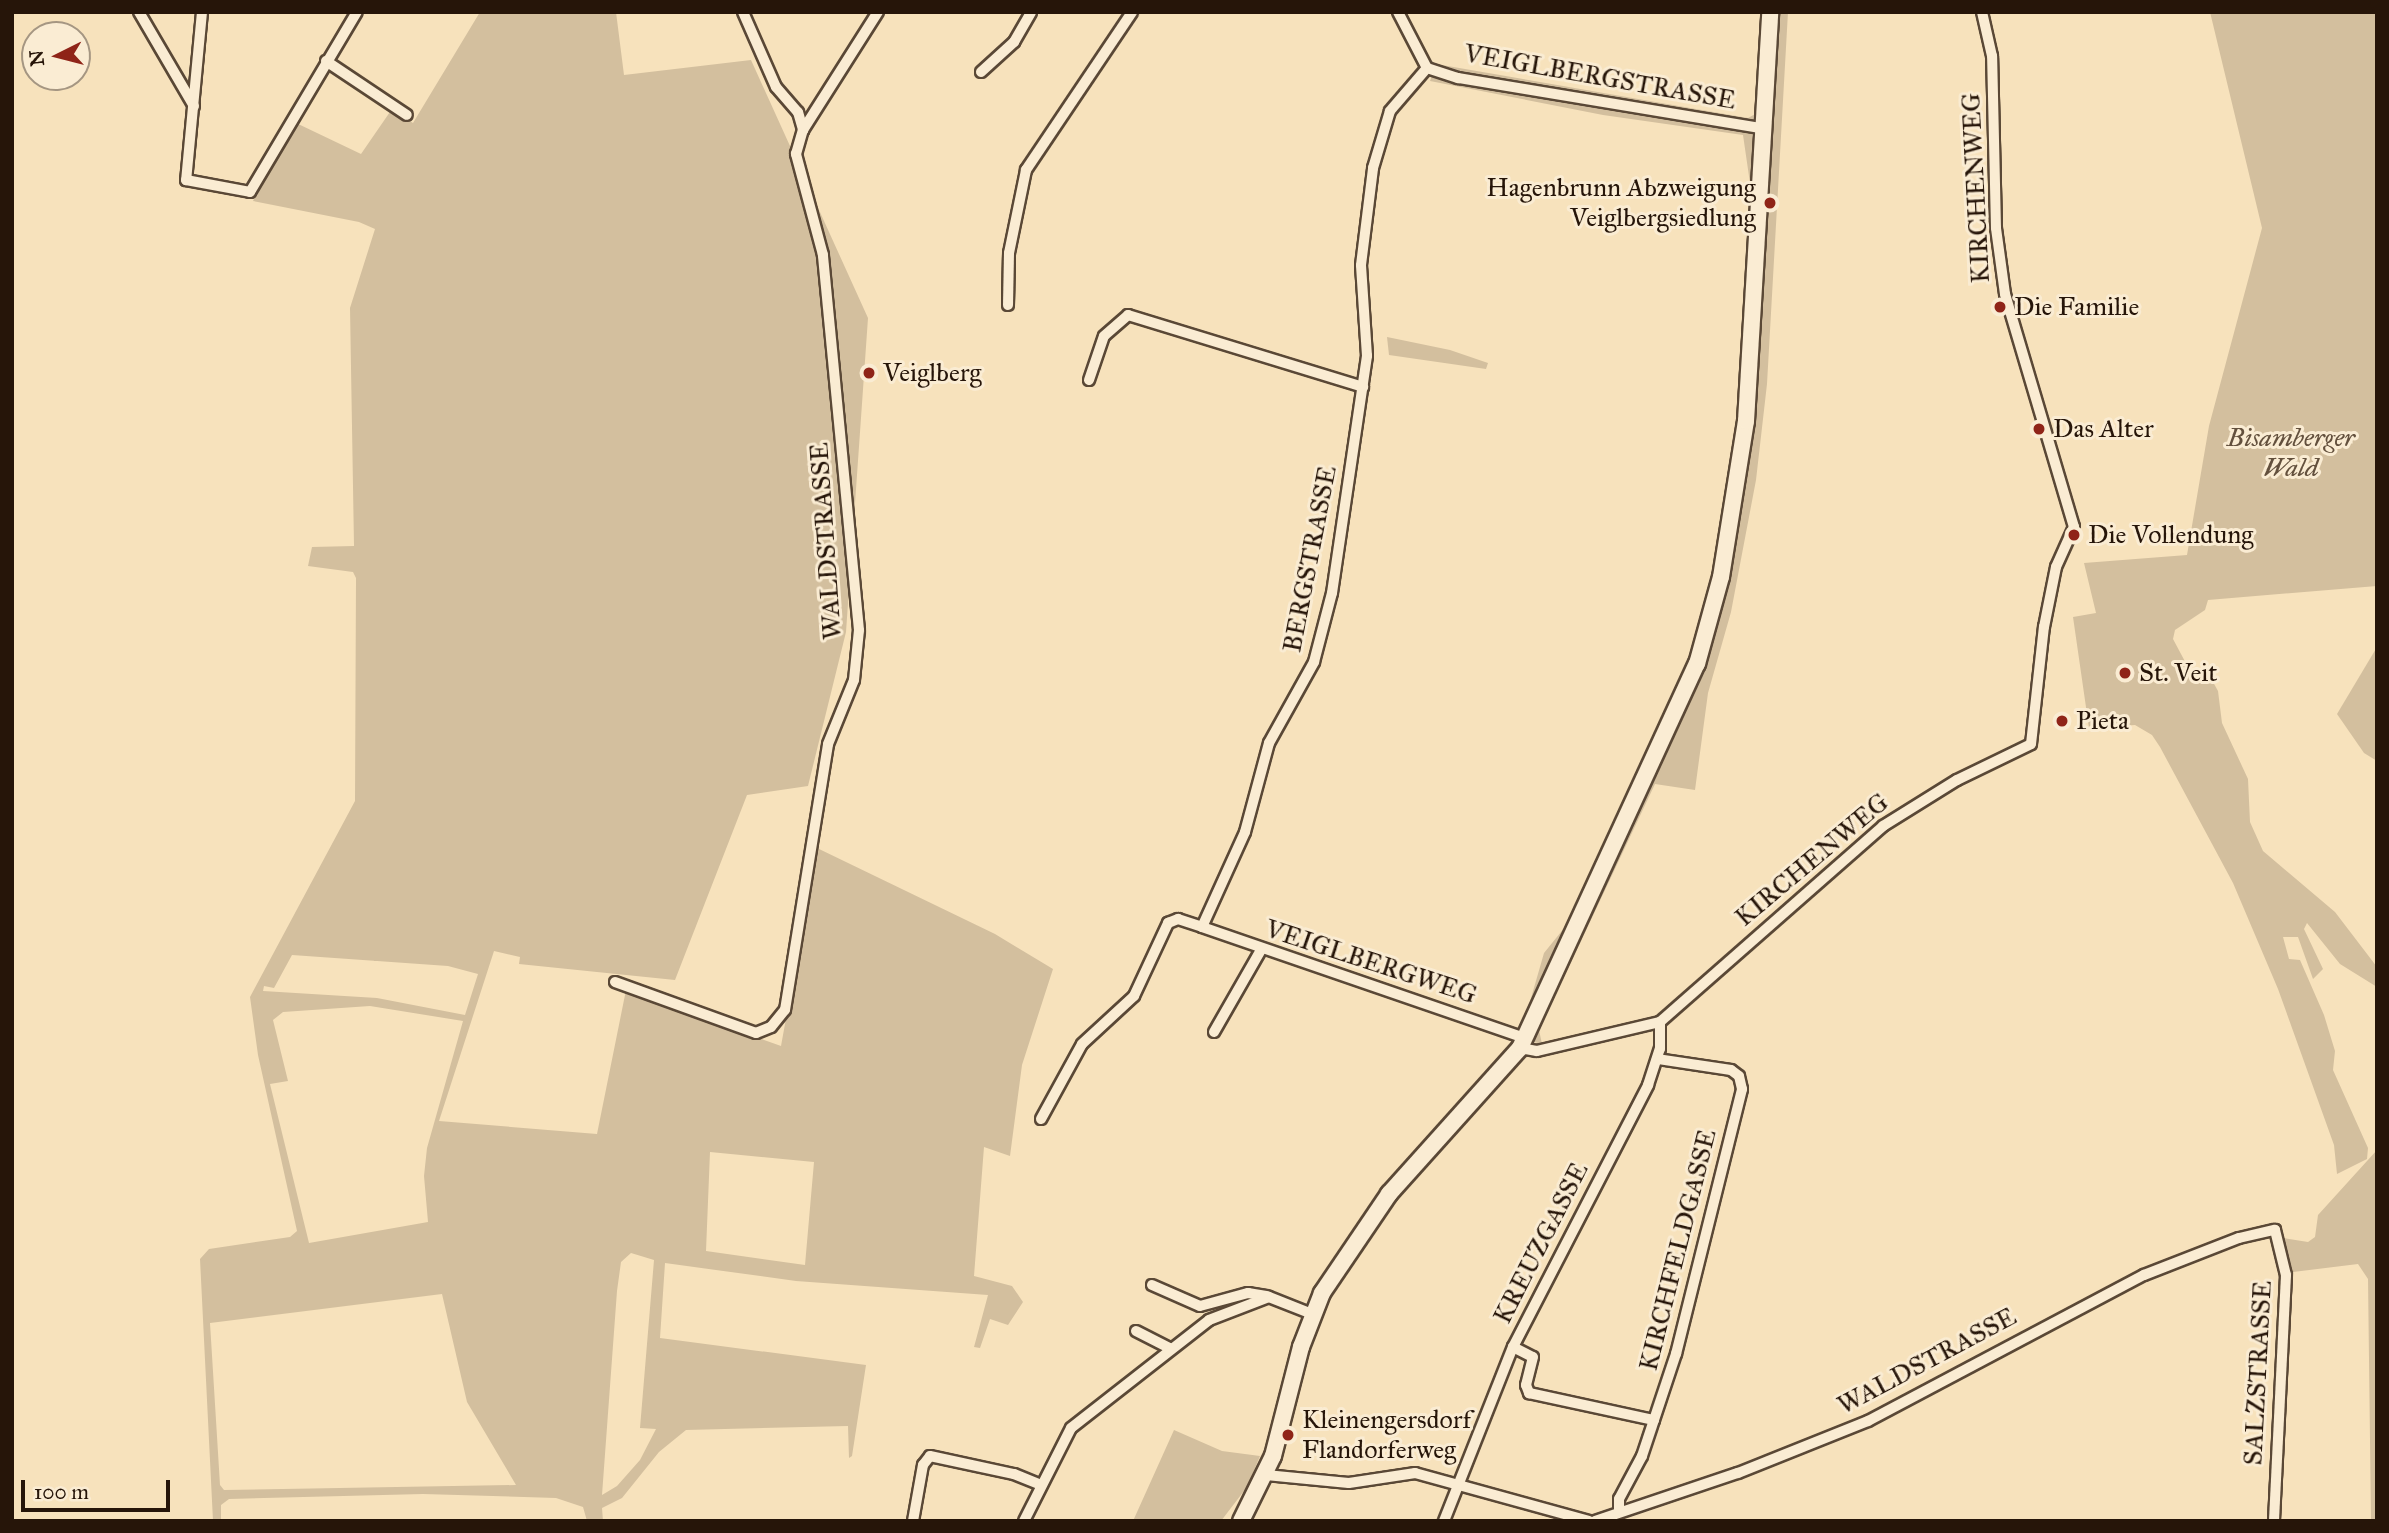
<!DOCTYPE html>
<style>
body{margin:0}
#map{position:relative;width:2389px;height:1533px;overflow:hidden;background:#f7e2bc;font-family:"IM FELL Great Primer",serif}
div>[style]{position:absolute}
.green>*{inset:0;background:#d3bf9e}
.roads{filter:drop-shadow(2px 0 #5a4836) drop-shadow(-2px 0 #5a4836) drop-shadow(0 2px #5a4836) drop-shadow(0 -2px #5a4836)}
.minor>*{height:10px;margin:-5px;padding:0 5px;transform-origin:5px;border-radius:5px;background:#faecd3}
.secondary>*{height:16px;margin:-8px;padding:0 8px;transform-origin:8px;border-radius:8px;background:#faecd3}
.dots>*{width:19px;height:19px;translate:-50% -50%;box-sizing:border-box;border:4px solid #faecd3;border-radius:50%}
span{translate:-50% -50%;white-space:nowrap;text-align:center;line-height:1.15;-webkit-text-stroke:6px #faecd3;paint-order:stroke}
.street-label{font-size:26px;color:#261509}
.poi-label{font-size:26px;color:#261509}
.right{translate:-100% -50%;text-align:right}
.left{translate:0 -50%;text-align:left}
.park-label{font-size:26px;color:#63503d;font-style:italic}
.frame{position:absolute;inset:0;border:14px solid #261509;pointer-events:none}
.north{position:absolute;left:21px;top:21px;width:70px;height:70px;box-sizing:border-box;background:#faecd3;border:2px solid #a59682;border-radius:50%;rotate:264deg;font-size:19px;font-weight:700;line-height:28px;text-align:center;color:#261509}
.north::after{content:'';display:block;margin:auto;width:24px;height:32px;background:#8f2418;clip-path:polygon(50% 0,100% 100%,50% 72%,0 100%)}
.scale{position:absolute;left:21px;top:1480px;width:149px;height:32px;box-sizing:border-box;border:4px solid #261509;border-top:0;padding-left:9px;font-size:21px;line-height:24px;white-space:nowrap;color:#261509;-webkit-text-stroke:5px #faecd3;paint-order:stroke}
</style>
<div id="map">
<div class="green">
<div style="clip-path:polygon(evenodd,480px 12px,616px 12px,624px 75px,751px 60px,868px 318px,846px 632px,808px 786px,747px 795px,675px 980px,519px 964px,520px 957px,494px 951px,439px 1121px,597px 1134px,626px 990px,781px 1046px,817px 848px,995px 934px,1053px 969px,1022px 1065px,1010px 1156px,984px 1147px,974px 1276px,1012px 1286px,1023px 1302px,1008px 1325px,990px 1319px,980px 1348px,974px 1347px,988px 1295px,796px 1281px,665px 1263px,660px 1338px,866px 1365px,852px 1456px,849px 1458px,848px 1426px,686px 1430px,659px 1452px,622px 1498px,602px 1508px,603px 1521px,587px 1521px,583px 1507px,556px 1498px,423px 1494px,229px 1499px,221px 1505px,221px 1521px,213px 1521px,200px 1259px,209px 1249px,290px 1237px,297px 1231px,258px 1055px,250px 997px,355px 801px,356px 578px,353px 572px,308px 566px,312px 547px,354px 546px,350px 308px,375px 229px,359px 222px,253px 201px,294px 122px,361px 154px,392px 109px,413px 123px,480px 12px,292px 955px,448px 966px,478px 974px,465px 1015px,377px 998px,263px 991px,264px 986px,274px 988px,292px 955px,480px 12px,370px 1006px,463px 1021px,427px 1148px,424px 1176px,428px 1222px,309px 1243px,270px 1084px,288px 1081px,273px 1020px,283px 1012px,370px 1006px,480px 12px,710px 1152px,814px 1162px,805px 1265px,706px 1251px,710px 1152px,480px 12px,631px 1253px,654px 1260px,640px 1428px,656px 1429px,640px 1460px,617px 1486px,602px 1495px,617px 1291px,621px 1262px,631px 1253px,480px 12px,442px 1294px,467px 1402px,516px 1485px,224px 1490px,220px 1485px,210px 1323px,442px 1294px)"></div>
<div style="clip-path:polygon(1761px 12px,1788px 12px,1767px 384px,1756px 480px,1731px 612px,1708px 693px,1695px 790px,1655px 784px,1539px 1030px,1542px 1044px,1514px 1037px,1523px 1026px,1544px 953px,1565px 927px,1689px 660px,1709px 590px,1735px 442px,1751px 190px,1743px 135px,1603px 115px,1430px 81px,1436px 64px,1748px 118px,1757px 113px)"></div>
<div style="clip-path:polygon(2210px 12px,2377px 12px,2377px 586px,2208px 600px,2205px 610px,2175px 630px,2173px 639px,2189px 669px,2196px 678px,2213px 682px,2218px 691px,2222px 723px,2248px 779px,2250px 822px,2263px 851px,2335px 912px,2377px 967px,2377px 987px,2340px 964px,2307px 923px,2304px 929px,2323px 969px,2313px 979px,2298px 937px,2283px 937px,2289px 959px,2300px 960px,2324px 1015px,2335px 1051px,2333px 1070px,2368px 1148px,2367px 1159px,2337px 1174px,2334px 1145px,2278px 989px,2233px 883px,2160px 747px,2152px 735px,2135px 725px,2089px 728px,2073px 617px,2096px 613px,2084px 563px,2187px 555px,2209px 426px,2262px 228px)"></div>
<div style="clip-path:polygon(1387px 337px,1450px 350px,1488px 363px,1486px 369px,1389px 355px)"></div>
<div style="clip-path:polygon(2377px 647px,2377px 761px,2364px 753px,2337px 714px)"></div>
<div style="clip-path:polygon(2377px 1150px,2377px 1521px,2371px 1521px,2368px 1279px,2358px 1264px,2293px 1272px,2283px 1238px,2308px 1242px,2315px 1237px,2318px 1215px)"></div>
<div style="clip-path:polygon(1174px 1430px,1222px 1451px,1260px 1456px,1247px 1487px,1221px 1521px,1133px 1521px)"></div>
</div>
<div class="roads">
<div class="minor">
<div style="left:139px;top:12px;width:109px;rotate:59.7deg"></div>
<div style="left:202px;top:12px;width:169px;rotate:95.4deg"></div>
<div style="left:186px;top:180px;width:65px;rotate:10.6deg"></div>
<div style="left:250px;top:192px;width:209px;rotate:-59.3deg"></div>
<div style="left:743px;top:12px;width:82px;rotate:66.3deg"></div>
<div style="left:776px;top:87px;width:33px;rotate:49deg"></div>
<div style="left:798px;top:112px;width:19px;rotate:74deg"></div>
<div style="left:1398px;top:12px;width:63px;rotate:62.6deg"></div>
<div style="left:326px;top:61px;width:97px;rotate:33.7deg"></div>
<div style="left:1427px;top:68px;width:33px;rotate:18deg"></div>
<div style="left:1458px;top:78px;width:312px;rotate:9.4deg"></div>
<div style="left:981px;top:72px;width:45px;rotate:-42.3deg"></div>
<div style="left:1014px;top:42px;width:34px;rotate:-60deg"></div>
<div style="left:1008px;top:305px;width:52px;rotate:-88.9deg"></div>
<div style="left:1009px;top:253px;width:85px;rotate:-78.4deg"></div>
<div style="left:1026px;top:170px;width:190px;rotate:-56.1deg"></div>
<div style="left:1089px;top:380px;width:46px;rotate:-71.2deg"></div>
<div style="left:1104px;top:336px;width:32px;rotate:-41deg"></div>
<div style="left:1128px;top:315px;width:246px;rotate:17deg"></div>
<div style="left:1202px;top:927px;width:342px;rotate:19deg"></div>
<div style="left:615px;top:982px;width:150px;rotate:19.9deg"></div>
<div style="left:756px;top:1033px;width:16px;rotate:-22deg"></div>
<div style="left:771px;top:1027px;width:22px;rotate:-51deg"></div>
<div style="left:785px;top:1010px;width:269px;rotate:-80.8deg"></div>
<div style="left:828px;top:744px;width:69px;rotate:-67.9deg"></div>
<div style="left:854px;top:680px;width:50px;rotate:-84.3deg"></div>
<div style="left:859px;top:630px;width:377px;rotate:-95.5deg"></div>
<div style="left:823px;top:255px;width:105px;rotate:-105deg"></div>
<div style="left:796px;top:154px;width:25px;rotate:-74deg"></div>
<div style="left:803px;top:130px;width:140px;rotate:-57.6deg"></div>
<div style="left:1214px;top:1032px;width:95px;rotate:-60.2deg"></div>
<div style="left:1520px;top:1048px;width:17px;rotate:10deg"></div>
<div style="left:1537px;top:1051px;width:126px;rotate:-13.3deg"></div>
<div style="left:1660px;top:1022px;width:297px;rotate:-41.3deg"></div>
<div style="left:1883px;top:826px;width:87px;rotate:-31.9deg"></div>
<div style="left:1957px;top:780px;width:82px;rotate:-25.9deg"></div>
<div style="left:2031px;top:744px;width:118px;rotate:-83.7deg"></div>
<div style="left:2044px;top:627px;width:61px;rotate:-78.7deg"></div>
<div style="left:2056px;top:567px;width:44px;rotate:-65.8deg"></div>
<div style="left:2074px;top:527px;width:243px;rotate:-106.5deg"></div>
<div style="left:2005px;top:294px;width:67px;rotate:-97.8deg"></div>
<div style="left:1996px;top:228px;width:172px;rotate:-91.3deg"></div>
<div style="left:1992px;top:56px;width:45px;rotate:-102.8deg"></div>
<div style="left:1041px;top:1119px;width:85px;rotate:-61.3deg"></div>
<div style="left:1082px;top:1044px;width:71px;rotate:-42.7deg"></div>
<div style="left:1134px;top:996px;width:81px;rotate:-65deg"></div>
<div style="left:1168px;top:923px;width:11px;rotate:-22deg"></div>
<div style="left:1178px;top:919px;width:25px;rotate:18deg"></div>
<div style="left:1202px;top:927px;width:104px;rotate:-65.6deg"></div>
<div style="left:1245px;top:832px;width:92px;rotate:-74.9deg"></div>
<div style="left:1269px;top:743px;width:93px;rotate:-60.9deg"></div>
<div style="left:1314px;top:662px;width:71px;rotate:-75.4deg"></div>
<div style="left:1332px;top:593px;width:240px;rotate:-81.6deg"></div>
<div style="left:1367px;top:356px;width:91px;rotate:-93.8deg"></div>
<div style="left:1361px;top:265px;width:98px;rotate:-82.9deg"></div>
<div style="left:1373px;top:168px;width:59px;rotate:-73.4deg"></div>
<div style="left:1390px;top:111px;width:57px;rotate:-49.3deg"></div>
<div style="left:1152px;top:1285px;width:52px;rotate:23.6deg"></div>
<div style="left:1200px;top:1306px;width:50px;rotate:-15.2deg"></div>
<div style="left:1248px;top:1293px;width:20px;rotate:9deg"></div>
<div style="left:1136px;top:1331px;width:38px;rotate:27deg"></div>
<div style="left:1513px;top:1347px;width:22px;rotate:27deg"></div>
<div style="left:1533px;top:1357px;width:29px;rotate:104deg"></div>
<div style="left:1526px;top:1385px;width:9px;rotate:69deg"></div>
<div style="left:1529px;top:1393px;width:128px;rotate:12.2deg"></div>
<div style="left:1266px;top:1475px;width:83px;rotate:5.5deg"></div>
<div style="left:1349px;top:1483px;width:67px;rotate:-8.6deg"></div>
<div style="left:1415px;top:1473px;width:180px;rotate:15.4deg"></div>
<div style="left:1619px;top:1511px;width:12px;rotate:-90deg"></div>
<div style="left:1619px;top:1499px;width:49px;rotate:-61.9deg"></div>
<div style="left:1642px;top:1456px;width:108px;rotate:-71.6deg"></div>
<div style="left:1676px;top:1354px;width:273px;rotate:-76deg"></div>
<div style="left:1742px;top:1089px;width:13px;rotate:-103deg"></div>
<div style="left:1739px;top:1076px;width:10px;rotate:-143deg"></div>
<div style="left:1731px;top:1070px;width:75px;rotate:-171.5deg"></div>
<div style="left:913px;top:1521px;width:57px;rotate:-79.9deg"></div>
<div style="left:923px;top:1465px;width:11px;rotate:-52deg"></div>
<div style="left:930px;top:1456px;width:86px;rotate:12.1deg"></div>
<div style="left:1014px;top:1474px;width:27px;rotate:22deg"></div>
<div style="left:1024px;top:1521px;width:104px;rotate:-63.2deg"></div>
<div style="left:1071px;top:1428px;width:175px;rotate:-38deg"></div>
<div style="left:1209px;top:1320px;width:64px;rotate:-21deg"></div>
<div style="left:1269px;top:1297px;width:46px;rotate:21.6deg"></div>
<div style="left:1444px;top:1521px;width:187px;rotate:-68.4deg"></div>
<div style="left:1513px;top:1347px;width:295px;rotate:-62.7deg"></div>
<div style="left:1648px;top:1085px;width:38px;rotate:-72deg"></div>
<div style="left:1660px;top:1049px;width:27px;rotate:-90deg"></div>
<div style="left:1595px;top:1521px;width:151px;rotate:-18.6deg"></div>
<div style="left:1738px;top:1473px;width:140px;rotate:-21.8deg"></div>
<div style="left:1868px;top:1421px;width:312px;rotate:-27.9deg"></div>
<div style="left:2144px;top:1275px;width:102px;rotate:-21.3deg"></div>
<div style="left:2239px;top:1238px;width:37px;rotate:-13deg"></div>
<div style="left:2275px;top:1230px;width:46px;rotate:76.3deg"></div>
<div style="left:2286px;top:1275px;width:246px;rotate:92.8deg"></div>
</div>
<div class="secondary">
<div style="left:1241px;top:1521px;width:72px;rotate:-63.8deg"></div>
<div style="left:1273px;top:1456px;width:113px;rotate:-75.6deg"></div>
<div style="left:1301px;top:1347px;width:58px;rotate:-68.7deg"></div>
<div style="left:1322px;top:1293px;width:120px;rotate:-55.9deg"></div>
<div style="left:1389px;top:1194px;width:196px;rotate:-48.1deg"></div>
<div style="left:1520px;top:1048px;width:423px;rotate:-65.3deg"></div>
<div style="left:1697px;top:664px;width:90px;rotate:-74.6deg"></div>
<div style="left:1721px;top:577px;width:158px;rotate:-80.9deg"></div>
<div style="left:1746px;top:421px;width:410px;rotate:-86.6deg"></div>
</div>
</div>
<div class="dots">
<div style="left:1770px;top:203px;background:#8f2418"></div>
<div style="left:2000px;top:307px;background:#8f2418"></div>
<div style="left:869px;top:373px;background:#8f2418"></div>
<div style="left:2039px;top:429px;background:#8f2418"></div>
<div style="left:2074px;top:535px;background:#8f2418"></div>
<div style="left:2125px;top:673px;background:#8f2418"></div>
<div style="left:2062px;top:721px;background:#8f2418"></div>
<div style="left:1288px;top:1435px;background:#8f2418"></div>
</div>
<div class="street-label">
<span style="left:1600px;top:77px;rotate:10deg">VEIGLBERGSTRASSE</span>
<span style="left:1976px;top:188px;rotate:-93deg">KIRCHENWEG</span>
<span style="left:826px;top:541px;rotate:-94deg">WALDSTRASSE</span>
<span style="left:1310px;top:559px;rotate:-79deg">BERGSTRASSE</span>
<span style="left:1812px;top:860px;rotate:-40deg">KIRCHENWEG</span>
<span style="left:1371px;top:962px;rotate:18deg">VEIGLBERGWEG</span>
<span style="left:1541px;top:1243px;rotate:-63deg">KREUZGASSE</span>
<span style="left:1678px;top:1250px;rotate:-76deg">KIRCHFELDGASSE</span>
<span style="left:1927px;top:1361px;rotate:-28deg">WALDSTRASSE</span>
<span style="left:2258px;top:1373px;rotate:-87deg">SALZSTRASSE</span>
</div>
<div class="poi-label">
<span class="right" style="left:1756px;top:203px">Hagenbrunn Abzweigung<br>Veiglbergsiedlung</span>
<span class="left" style="left:2014px;top:307px">Die Familie</span>
<span class="left" style="left:883px;top:373px">Veiglberg</span>
<span class="left" style="left:2053px;top:429px">Das Alter</span>
<span class="left" style="left:2088px;top:535px">Die Vollendung</span>
<span class="left" style="left:2139px;top:673px">St. Veit</span>
<span class="left" style="left:2076px;top:721px">Pieta</span>
<span class="left" style="left:1302px;top:1435px">Kleinengersdorf<br>Flandorferweg</span>
</div>
<div class="park-label">
<span style="left:2291px;top:453px">Bisamberger<br>Wald</span>
</div>
<div class="frame"></div>
<div class="north">N</div>
<div class="scale">100 m</div>
</div>
